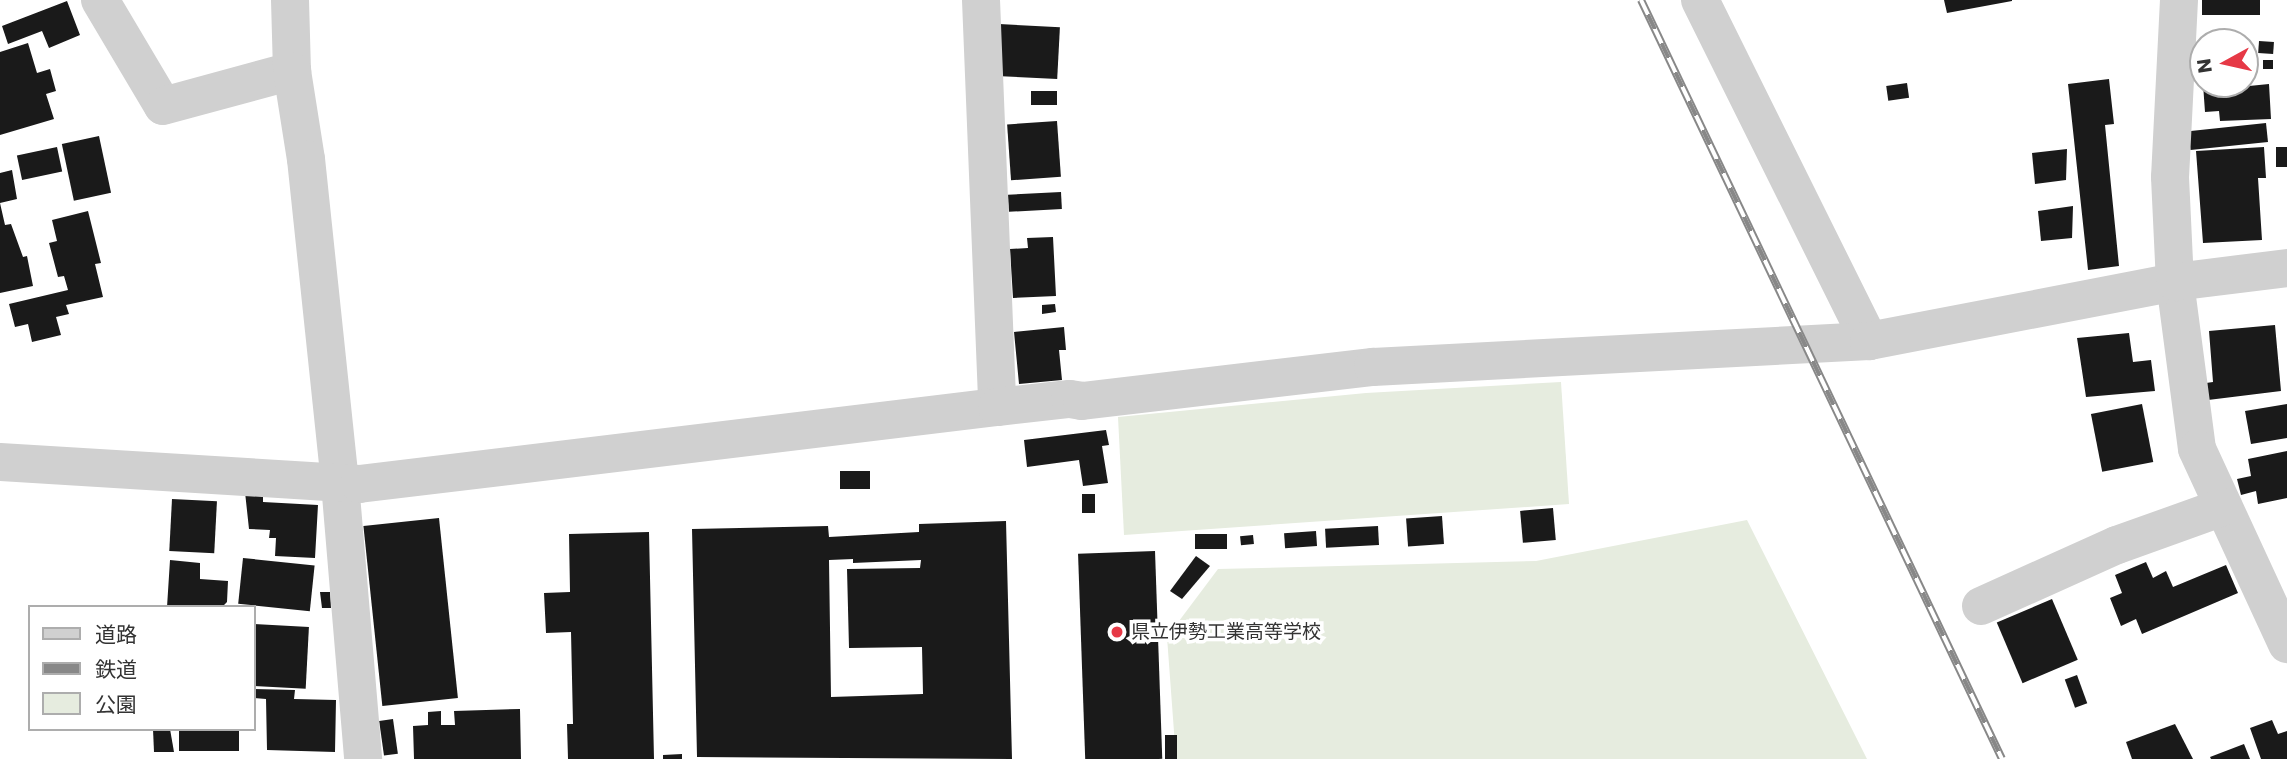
<!DOCTYPE html>
<meta charset="utf-8">
<style>
body{margin:0}
#map{position:relative;width:2287px;height:759px;overflow:hidden;background:#fff;font-family:Poppins,"Noto Sans JP",sans-serif}
div>[style]{position:absolute}
.green>*{inset:0;background:#e6ecdf}
.building>*{inset:0;background:#1a1a1a;transform-origin:0 0}
.street>*{height:38px;margin:-19px;padding:0 19px;transform-origin:19px;border-radius:19px;background:#d0d0d0}
.rail>*{height:8px;margin-top:-4px;transform-origin:0;background:repeating-linear-gradient(90deg,#fff 0 16px,#888 0 32px);box-sizing:border-box;border-block:2px solid #888}
.dots>*{width:19px;height:19px;translate:-50% -50%;box-sizing:border-box;border:4px solid #fff;border-radius:50%}
span{translate:-50% -50%;white-space:nowrap;text-align:center;line-height:1.15;-webkit-text-stroke:7px #fff;paint-order:stroke}
.poi-label{font-size:19px;color:#333}
.left{translate:0 -50%;text-align:left}
.legend{position:absolute;left:28px;top:605px;width:228px;height:126px;box-sizing:border-box;background:#fff;border:2px solid #adadad;margin:0;padding:9px 12px;list-style:none;font-size:21px;color:#333}
.legend li{display:flex;align-items:center;gap:14px;height:35px}
.legend b{width:35px;border:2px solid #adadad}
.north{position:absolute;left:2189px;top:28px;width:70px;height:70px;box-sizing:border-box;background:#fff;border:2px solid #adadad;border-radius:50%;rotate:262deg;font-size:19px;font-weight:700;line-height:28px;text-align:center;color:#333}
.north::after{content:'';display:block;margin:auto;width:24px;height:32px;background:#e63946;clip-path:polygon(50% 0,100% 100%,50% 72%,0 100%)}
</style>
<div id="map">
<div class="green">
<div style="clip-path:polygon(1561px 382px,1569px 504px,1124px 535px,1118px 417px,1366px 393px)"></div>
<div style="clip-path:polygon(1747px 520px,1867px 759px,1176px 759px,1167px 637px,1218px 569px,1536px 561px)"></div>
</div>
<div class="building">
<div style="clip-path:polygon(1944px 0,2012px 0,2012px 1px,1947px 13px)"></div>
<div style="left:2202px;top:0;width:58px;height:15px"></div>
<div style="clip-path:polygon(67px 1px,80px 35px,49px 48px,42px 31px,8px 44px,2px 26px)"></div>
<div style="left:999px;top:24px;width:61px;height:52px;rotate:3deg"></div>
<div style="left:2259px;top:41px;width:15px;height:12px;rotate:4deg"></div>
<div style="clip-path:polygon(28px 43px,37px 73px,50px 69px,56px 91px,46px 94px,54px 119px,0 135px,0 52px)"></div>
<div style="left:2263px;top:60px;width:10px;height:9px"></div>
<div style="clip-path:polygon(2245px 74px,2249px 86px,2269px 84px,2271px 119px,2220px 121px,2219px 111px,2205px 112px,2203px 84px,2245px 84px)"></div>
<div style="clip-path:polygon(2109px 79px,2114px 124px,2105px 125px,2119px 266px,2088px 270px,2068px 84px)"></div>
<div style="left:1907px;top:83px;width:15px;height:21px;rotate:82deg"></div>
<div style="left:1057px;top:91px;width:14px;height:26px;rotate:90deg"></div>
<div style="left:1057px;top:121px;width:56px;height:50px;rotate:86deg"></div>
<div style="left:2266px;top:123px;width:19px;height:78px;rotate:84deg"></div>
<div style="left:99px;top:136px;width:58px;height:38px;rotate:78deg"></div>
<div style="left:57px;top:147px;width:25px;height:41px;rotate:78deg"></div>
<div style="clip-path:polygon(2264px 147px,2266px 178px,2258px 178px,2262px 240px,2203px 243px,2196px 151px)"></div>
<div style="left:2276px;top:147px;width:11px;height:20px"></div>
<div style="clip-path:polygon(2067px 149px,2066px 180px,2035px 184px,2032px 153px)"></div>
<div style="clip-path:polygon(12px 170px,17px 199px,0 203px,5px 225px,11px 224px,23px 257px,27px 256px,33px 286px,0 293px,0 173px)"></div>
<div style="left:1061px;top:192px;width:17px;height:53px;rotate:87deg"></div>
<div style="clip-path:polygon(2073px 206px,2072px 238px,2041px 241px,2038px 211px)"></div>
<div style="clip-path:polygon(88px 211px,101px 263px,95px 264px,103px 297px,66px 305px,69px 314px,56px 317px,61px 335px,32px 342px,28px 324px,15px 327px,9px 304px,68px 290px,64px 276px,58px 277px,49px 243px,57px 241px,52px 220px)"></div>
<div style="clip-path:polygon(1053px 237px,1056px 296px,1013px 298px,1010px 249px,1028px 248px,1027px 238px)"></div>
<div style="clip-path:polygon(1055px 304px,1056px 312px,1042px 314px,1042px 305px)"></div>
<div style="clip-path:polygon(2275px 325px,2281px 391px,2208px 400px,2206px 383px,2213px 382px,2209px 331px)"></div>
<div style="clip-path:polygon(1064px 327px,1066px 350px,1059px 350px,1062px 380px,1019px 384px,1014px 332px)"></div>
<div style="clip-path:polygon(2129px 333px,2133px 362px,2151px 360px,2155px 391px,2086px 397px,2077px 338px)"></div>
<div style="left:2142px;top:404px;width:59px;height:52px;rotate:79deg"></div>
<div style="clip-path:polygon(2287px 404px,2287px 438px,2251px 444px,2245px 411px)"></div>
<div style="clip-path:polygon(1106px 430px,1109px 445px,1102px 446px,1108px 483px,1083px 486px,1079px 460px,1027px 467px,1024px 440px)"></div>
<div style="clip-path:polygon(2287px 451px,2287px 498px,2258px 504px,2256px 491px,2241px 495px,2237px 479px,2251px 476px,2248px 459px)"></div>
<div style="left:870px;top:471px;width:18px;height:30px;rotate:90deg"></div>
<div style="clip-path:polygon(245px 492px,263px 492px,263px 502px,318px 505px,315px 558px,275px 556px,276px 538px,269px 538px,270px 530px,249px 529px)"></div>
<div style="left:1082px;top:494px;width:13px;height:19px"></div>
<div style="left:172px;top:499px;width:45px;height:52px;rotate:3deg"></div>
<div style="left:1553px;top:508px;width:32px;height:33px;rotate:85deg"></div>
<div style="left:1442px;top:516px;width:28px;height:36px;rotate:86deg"></div>
<div style="left:439px;top:518px;width:181px;height:76px;rotate:84deg"></div>
<div style="clip-path:polygon(evenodd,1006px 521px,1012px 759px,697px 757px,692px 529px,828px 526px,829px 537px,919px 532px,919px 524px,1006px 521px,853px 559px,853px 563px,921px 560px,920px 568px,847px 569px,849px 648px,922px 647px,923px 694px,831px 697px,829px 560px,853px 559px)"></div>
<div style="left:1378px;top:526px;width:19px;height:53px;rotate:87deg"></div>
<div style="left:1316px;top:531px;width:15px;height:32px;rotate:86deg"></div>
<div style="clip-path:polygon(649px 532px,654px 759px,568px 759px,567px 724px,573px 724px,571px 632px,546px 633px,544px 593px,570px 592px,569px 534px)"></div>
<div style="left:1227px;top:534px;width:15px;height:32px;rotate:90deg"></div>
<div style="left:1253px;top:535px;width:9px;height:13px;rotate:84deg"></div>
<div style="left:1155px;top:551px;width:208px;height:77px;rotate:88deg"></div>
<div style="clip-path:polygon(1196px 556px,1210px 566px,1182px 599px,1170px 591px)"></div>
<div style="left:243px;top:558px;width:72px;height:46px;rotate:6deg"></div>
<div style="clip-path:polygon(170px 560px,200px 563px,200px 579px,228px 581px,227px 602px,222px 607px,167px 607px)"></div>
<div style="clip-path:polygon(2146px 562px,2153px 578px,2166px 571px,2173px 587px,2226px 565px,2238px 593px,2142px 634px,2136px 619px,2121px 626px,2110px 598px,2122px 593px,2115px 575px)"></div>
<div style="clip-path:polygon(320px 592px,330px 592px,331px 608px,322px 608px)"></div>
<div style="left:2052px;top:599px;width:66px;height:60px;rotate:67deg"></div>
<div style="left:254px;top:624px;width:55px;height:62px;rotate:3deg"></div>
<div style="left:2077px;top:675px;width:30px;height:13px;rotate:70deg"></div>
<div style="clip-path:polygon(254px 689px,295px 690px,294px 699px,336px 700px,335px 752px,267px 750px,266px 699px,254px 698px)"></div>
<div style="clip-path:polygon(520px 709px,521px 759px,414px 759px,413px 726px,428px 725px,428px 712px,441px 711px,441px 725px,455px 725px,454px 711px)"></div>
<div style="left:393px;top:719px;width:35px;height:14px;rotate:82deg"></div>
<div style="clip-path:polygon(2272px 720px,2278px 734px,2287px 731px,2287px 759px,2261px 759px,2250px 728px)"></div>
<div style="clip-path:polygon(2175px 724px,2193px 759px,2132px 759px,2126px 742px)"></div>
<div style="clip-path:polygon(153px 729px,170px 729px,174px 752px,154px 752px)"></div>
<div style="left:179px;top:729px;width:60px;height:22px"></div>
<div style="left:1165px;top:735px;width:12px;height:24px"></div>
<div style="clip-path:polygon(2244px 744px,2250px 759px,2211px 759px,2210px 757px)"></div>
<div style="clip-path:polygon(682px 754px,682px 759px,663px 759px,663px 755px)"></div>
</div>
<div class="street">
<div style="left:100px;top:0;width:123px;rotate:59.3deg"></div>
<div style="left:163px;top:106px;width:134px;rotate:-15.2deg"></div>
<div style="left:290px;top:0;width:71px;rotate:88.4deg"></div>
<div style="left:292px;top:71px;width:89px;rotate:81deg"></div>
<div style="left:306px;top:159px;width:326px;rotate:84deg"></div>
<div style="left:340px;top:483px;width:277px;rotate:85.2deg"></div>
<div style="left:981px;top:0;width:407px;rotate:87.7deg"></div>
<div style="left:1700px;top:0;width:381px;rotate:63.6deg"></div>
<div style="left:2179px;top:0;width:177px;rotate:92.9deg"></div>
<div style="left:2170px;top:177px;width:105px;rotate:87.3deg"></div>
<div style="left:2175px;top:282px;width:168px;rotate:82.5deg"></div>
<div style="left:2197px;top:449px;width:215px;rotate:65.2deg"></div>
<div style="left:0;top:462px;width:360px;rotate:3.5deg"></div>
<div style="left:359px;top:484px;width:643px;rotate:-6.88deg"></div>
<div style="left:997px;top:407px;width:73px;rotate:-6.3deg"></div>
<div style="left:1070px;top:399px;width:12px;rotate:9deg"></div>
<div style="left:1082px;top:401px;width:293px;rotate:-6.7deg"></div>
<div style="left:1373px;top:367px;width:497px;rotate:-3deg"></div>
<div style="left:1869px;top:341px;width:312px;rotate:-10.9deg"></div>
<div style="left:2175px;top:282px;width:113px;rotate:-7.1deg"></div>
<div style="left:1981px;top:606px;width:149px;rotate:-24.2deg"></div>
<div style="left:2117px;top:545px;width:113px;rotate:-19.7deg"></div>
</div>
<div class="rail">
<div style="left:1641px;top:0;width:840px;rotate:64.56deg"></div>
</div>
<div class="dots">
<div style="left:1117px;top:632px;background:#e63946"></div>
</div>
<div class="poi-label">
<span class="left" style="left:1131px;top:632px">県立伊勢工業高等学校</span>
</div>
<ul class="legend">
<li><b style="height:9px;background:#d0d0d0"></b>道路</li>
<li><b style="height:9px;background:#888"></b>鉄道</li>
<li><b style="height:19px;background:#e6ecdf"></b>公園</li>
</ul>
<div class="north">N</div>
</div>
